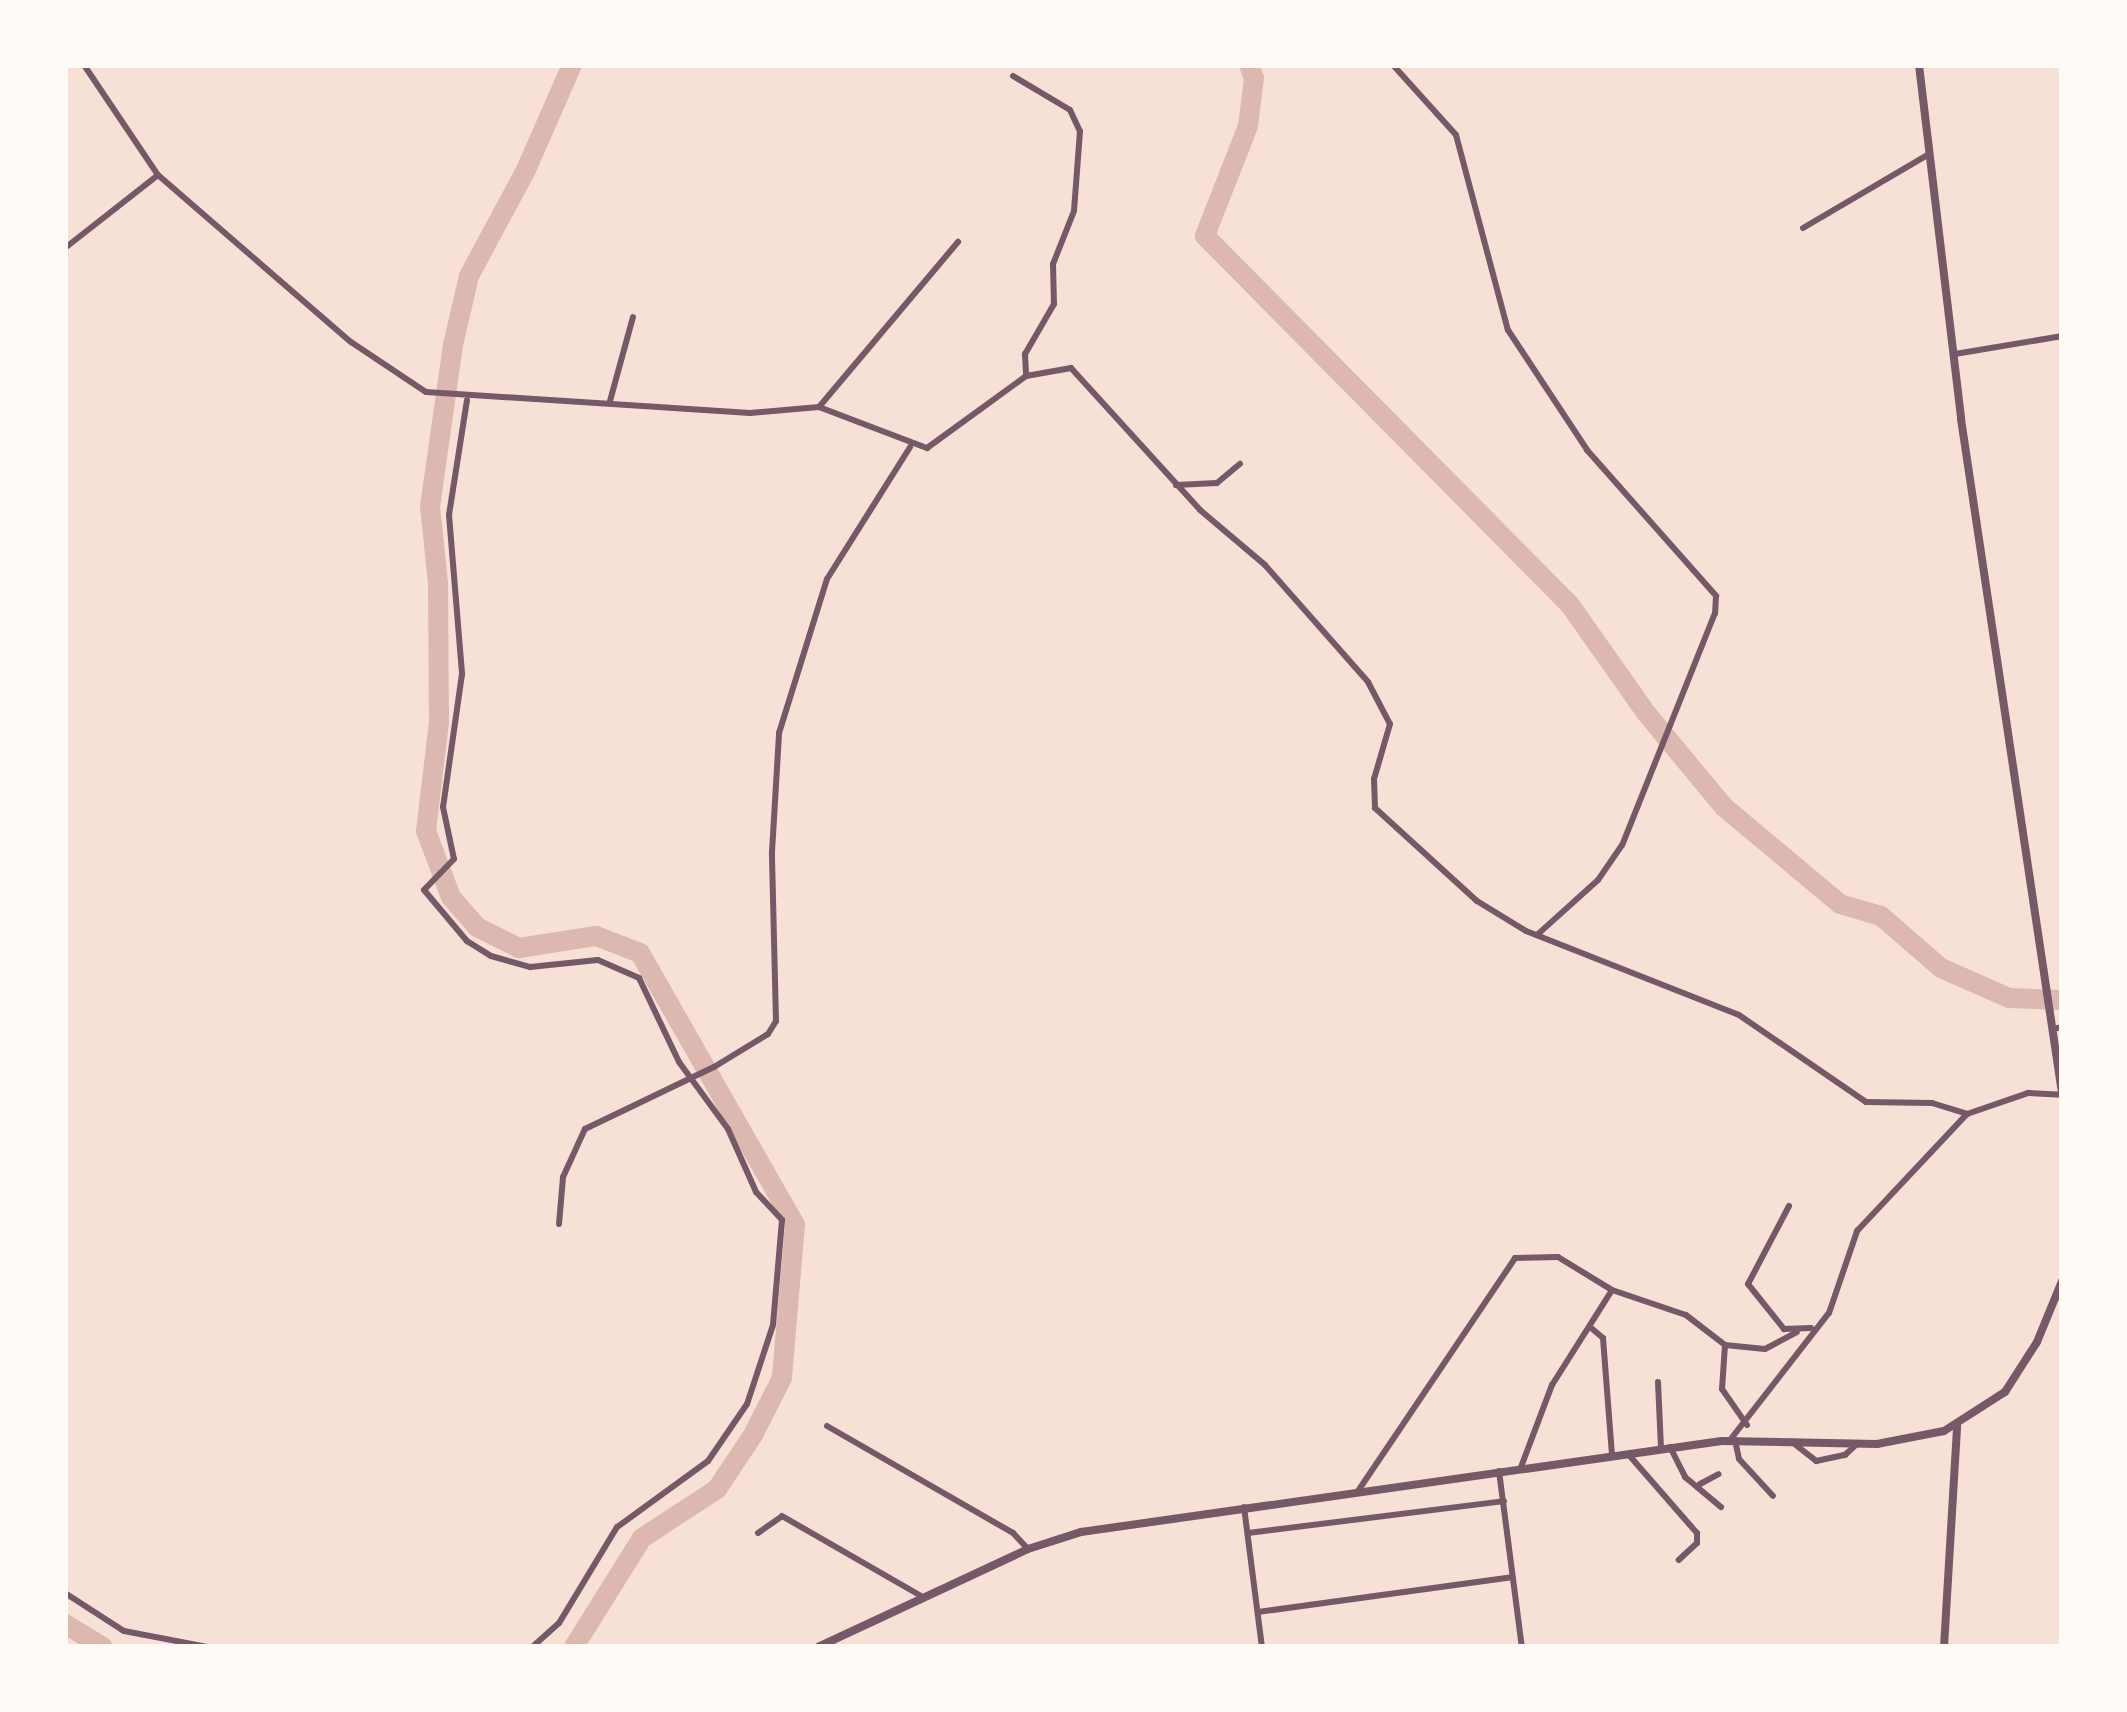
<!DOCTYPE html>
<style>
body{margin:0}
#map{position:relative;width:2127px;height:1712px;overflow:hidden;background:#f7e1d7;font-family:"Fira Sans Condensed",sans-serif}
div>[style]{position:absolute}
.river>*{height:20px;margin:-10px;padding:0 10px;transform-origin:10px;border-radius:10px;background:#dcb8b0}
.minor>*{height:6px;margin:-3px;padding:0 3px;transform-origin:3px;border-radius:3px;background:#755966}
.tertiary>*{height:8px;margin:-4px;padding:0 4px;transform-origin:4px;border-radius:4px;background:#755966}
span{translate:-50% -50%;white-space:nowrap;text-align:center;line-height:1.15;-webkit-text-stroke:10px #fffaf5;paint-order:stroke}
.frame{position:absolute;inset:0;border:68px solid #fffaf5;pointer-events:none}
</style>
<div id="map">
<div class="river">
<div style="left:572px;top:65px;width:115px;rotate:113.7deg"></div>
<div style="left:526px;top:170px;width:120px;rotate:118.3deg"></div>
<div style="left:469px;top:276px;width:71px;rotate:103.1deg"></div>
<div style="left:453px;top:345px;width:163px;rotate:98.1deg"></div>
<div style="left:430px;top:506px;width:77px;rotate:84.1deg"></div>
<div style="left:438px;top:583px;width:139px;rotate:89.6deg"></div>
<div style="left:439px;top:722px;width:110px;rotate:96.8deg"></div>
<div style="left:426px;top:831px;width:71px;rotate:69.3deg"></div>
<div style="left:451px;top:897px;width:40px;rotate:49deg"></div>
<div style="left:477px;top:927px;width:47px;rotate:26.6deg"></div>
<div style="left:519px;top:948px;width:78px;rotate:-8.9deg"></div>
<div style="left:596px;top:936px;width:47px;rotate:21.1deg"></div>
<div style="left:640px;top:953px;width:313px;rotate:60.3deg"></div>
<div style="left:795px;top:1225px;width:154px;rotate:94.9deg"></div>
<div style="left:782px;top:1378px;width:64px;rotate:117deg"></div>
<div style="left:753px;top:1435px;width:65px;rotate:123.7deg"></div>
<div style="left:717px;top:1489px;width:90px;rotate:146.8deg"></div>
<div style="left:642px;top:1538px;width:128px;rotate:122deg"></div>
<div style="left:1249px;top:65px;width:14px;rotate:69deg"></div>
<div style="left:1254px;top:78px;width:48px;rotate:97.1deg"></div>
<div style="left:1248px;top:126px;width:118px;rotate:111.4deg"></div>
<div style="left:1205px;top:236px;width:519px;rotate:45.31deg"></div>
<div style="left:1570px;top:605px;width:133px;rotate:54.8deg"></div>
<div style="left:1647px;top:714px;width:121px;rotate:50.4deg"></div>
<div style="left:1724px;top:807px;width:151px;rotate:39.9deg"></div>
<div style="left:1840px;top:904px;width:43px;rotate:16.3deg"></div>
<div style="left:1881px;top:916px;width:79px;rotate:40.9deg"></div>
<div style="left:1941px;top:968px;width:74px;rotate:23.8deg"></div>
<div style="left:2009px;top:998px;width:53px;rotate:2.2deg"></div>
<div style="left:65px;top:1624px;width:44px;rotate:31.2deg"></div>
</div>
<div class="minor">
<div style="left:84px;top:65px;width:133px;rotate:56.1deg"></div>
<div style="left:158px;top:175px;width:255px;rotate:40.9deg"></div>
<div style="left:351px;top:342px;width:90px;rotate:33.7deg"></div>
<div style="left:426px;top:392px;width:325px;rotate:3.7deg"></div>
<div style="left:750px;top:413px;width:69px;rotate:-5deg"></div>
<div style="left:819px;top:407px;width:116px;rotate:20.8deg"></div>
<div style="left:927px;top:448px;width:122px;rotate:-36deg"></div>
<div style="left:1026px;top:376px;width:46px;rotate:-10.1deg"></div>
<div style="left:1071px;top:368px;width:192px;rotate:47.7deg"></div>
<div style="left:1200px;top:510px;width:85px;rotate:40.2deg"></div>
<div style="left:1265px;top:565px;width:156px;rotate:48.6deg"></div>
<div style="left:1368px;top:682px;width:47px;rotate:62.4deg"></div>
<div style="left:1390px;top:724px;width:57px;rotate:106.2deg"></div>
<div style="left:1374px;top:779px;width:29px;rotate:88deg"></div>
<div style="left:1375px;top:808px;width:138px;rotate:42.4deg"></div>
<div style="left:1477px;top:901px;width:57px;rotate:31.5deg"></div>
<div style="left:1526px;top:931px;width:229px;rotate:21.5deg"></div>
<div style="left:1739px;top:1015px;width:154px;rotate:34.4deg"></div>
<div style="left:1866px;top:1102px;width:66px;rotate:0.9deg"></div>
<div style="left:1932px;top:1103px;width:37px;rotate:17deg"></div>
<div style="left:1967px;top:1114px;width:65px;rotate:-19deg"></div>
<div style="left:2028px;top:1093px;width:34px;rotate:3deg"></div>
<div style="left:1393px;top:65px;width:94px;rotate:48deg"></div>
<div style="left:1456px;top:135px;width:202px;rotate:75.1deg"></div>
<div style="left:1508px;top:330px;width:144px;rotate:56.6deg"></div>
<div style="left:1587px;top:450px;width:195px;rotate:48.5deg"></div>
<div style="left:1716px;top:596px;width:17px;rotate:93deg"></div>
<div style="left:1715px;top:613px;width:250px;rotate:111.8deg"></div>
<div style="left:1622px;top:845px;width:42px;rotate:124.4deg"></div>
<div style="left:1598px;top:880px;width:82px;rotate:138deg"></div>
<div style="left:1013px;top:76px;width:66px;rotate:30.8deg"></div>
<div style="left:1070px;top:110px;width:23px;rotate:65deg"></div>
<div style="left:1080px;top:131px;width:80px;rotate:94.3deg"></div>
<div style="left:1074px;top:211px;width:57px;rotate:111.6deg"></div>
<div style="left:1053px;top:264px;width:40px;rotate:88.6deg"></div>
<div style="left:1054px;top:304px;width:58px;rotate:120.1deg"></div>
<div style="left:1025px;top:354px;width:22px;rotate:87deg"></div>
<div style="left:1803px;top:228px;width:146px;rotate:-30.4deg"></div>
<div style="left:65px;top:248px;width:118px;rotate:-38.1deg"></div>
<div style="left:1955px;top:354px;width:109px;rotate:-9.5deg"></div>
<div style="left:467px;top:400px;width:116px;rotate:98.9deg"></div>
<div style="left:449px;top:515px;width:160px;rotate:85.3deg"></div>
<div style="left:462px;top:674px;width:134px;rotate:98.1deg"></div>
<div style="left:443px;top:807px;width:53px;rotate:78.1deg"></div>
<div style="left:454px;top:859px;width:43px;rotate:134.1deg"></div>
<div style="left:424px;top:890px;width:67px;rotate:49.9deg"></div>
<div style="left:467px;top:941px;width:28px;rotate:32deg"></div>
<div style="left:491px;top:956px;width:41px;rotate:15.8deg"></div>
<div style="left:530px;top:967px;width:68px;rotate:-5.9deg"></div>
<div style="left:598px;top:960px;width:45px;rotate:23.7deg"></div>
<div style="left:639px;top:978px;width:93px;rotate:64.5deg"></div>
<div style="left:679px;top:1062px;width:83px;rotate:53.8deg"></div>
<div style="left:728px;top:1129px;width:69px;rotate:66deg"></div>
<div style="left:756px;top:1192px;width:38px;rotate:47deg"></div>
<div style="left:782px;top:1220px;width:105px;rotate:94.9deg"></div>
<div style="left:773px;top:1325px;width:83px;rotate:108.2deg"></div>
<div style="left:747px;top:1404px;width:69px;rotate:124.4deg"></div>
<div style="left:708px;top:1461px;width:112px;rotate:144deg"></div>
<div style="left:617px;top:1527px;width:112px;rotate:121.1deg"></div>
<div style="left:559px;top:1623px;width:36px;rotate:138deg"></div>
<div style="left:610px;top:401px;width:87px;rotate:-74.7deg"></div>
<div style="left:819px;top:407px;width:216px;rotate:-49.9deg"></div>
<div style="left:1176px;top:485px;width:41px;rotate:-2.8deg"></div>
<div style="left:1217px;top:483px;width:30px;rotate:-40deg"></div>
<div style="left:2052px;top:1029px;width:10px;rotate:-11deg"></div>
<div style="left:1789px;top:1206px;width:88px;rotate:117.7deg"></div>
<div style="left:1748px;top:1284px;width:58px;rotate:51.3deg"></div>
<div style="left:1784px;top:1329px;width:27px;rotate:-2deg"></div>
<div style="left:559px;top:1224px;width:47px;rotate:-85.1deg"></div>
<div style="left:563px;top:1177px;width:53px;rotate:-65.4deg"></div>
<div style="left:585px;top:1129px;width:143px;rotate:-25.7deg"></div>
<div style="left:714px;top:1067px;width:63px;rotate:-31.4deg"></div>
<div style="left:768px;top:1034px;width:15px;rotate:-58deg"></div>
<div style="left:776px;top:1021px;width:169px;rotate:-91.4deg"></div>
<div style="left:772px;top:852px;width:119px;rotate:-86.6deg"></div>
<div style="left:779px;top:733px;width:161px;rotate:-72.7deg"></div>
<div style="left:827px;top:579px;width:156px;rotate:-57.8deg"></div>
<div style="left:1590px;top:1327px;width:17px;rotate:40deg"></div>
<div style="left:1603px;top:1338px;width:118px;rotate:85.6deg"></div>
<div style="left:1725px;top:1345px;width:44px;rotate:93.9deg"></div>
<div style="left:1722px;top:1389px;width:44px;rotate:55.2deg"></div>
<div style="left:1658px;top:1382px;width:67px;rotate:87.4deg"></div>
<div style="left:827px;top:1426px;width:215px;rotate:29.9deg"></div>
<div style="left:1013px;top:1533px;width:22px;rotate:47deg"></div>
<div style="left:1730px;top:1440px;width:161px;rotate:-52.1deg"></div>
<div style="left:1829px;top:1313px;width:87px;rotate:-71.1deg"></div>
<div style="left:1857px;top:1231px;width:159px;rotate:-46.8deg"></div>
<div style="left:1735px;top:1440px;width:19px;rotate:78deg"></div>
<div style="left:1739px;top:1459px;width:50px;rotate:47.4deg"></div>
<div style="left:1792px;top:1442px;width:31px;rotate:38deg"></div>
<div style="left:1816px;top:1461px;width:30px;rotate:-12deg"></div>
<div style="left:1845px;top:1455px;width:16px;rotate:-43deg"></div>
<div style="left:1670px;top:1447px;width:34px;rotate:63deg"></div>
<div style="left:1685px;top:1477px;width:47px;rotate:39.8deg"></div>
<div style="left:1628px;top:1454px;width:105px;rotate:48.9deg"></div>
<div style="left:1697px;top:1533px;width:10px;rotate:90deg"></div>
<div style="left:1697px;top:1543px;width:25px;rotate:137deg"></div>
<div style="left:1521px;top:1467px;width:88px;rotate:-69.3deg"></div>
<div style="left:1552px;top:1385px;width:112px;rotate:-57.7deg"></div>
<div style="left:1499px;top:1471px;width:177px;rotate:82.6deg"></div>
<div style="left:1700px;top:1484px;width:21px;rotate:-28deg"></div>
<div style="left:1358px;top:1491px;width:281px;rotate:-56deg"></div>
<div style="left:1515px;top:1258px;width:43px;rotate:-1.3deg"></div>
<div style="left:1558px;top:1257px;width:63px;rotate:31.4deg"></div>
<div style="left:1612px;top:1290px;width:78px;rotate:18.7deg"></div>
<div style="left:1686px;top:1315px;width:49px;rotate:37.6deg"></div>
<div style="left:1725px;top:1345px;width:40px;rotate:5.7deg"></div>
<div style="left:1765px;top:1349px;width:36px;rotate:-28deg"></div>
<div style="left:1244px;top:1507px;width:141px;rotate:82.7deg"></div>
<div style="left:758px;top:1533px;width:29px;rotate:-35deg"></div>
<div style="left:782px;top:1516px;width:163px;rotate:29.9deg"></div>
<div style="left:1248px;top:1533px;width:258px;rotate:-7.1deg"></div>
<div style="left:65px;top:1593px;width:70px;rotate:32.8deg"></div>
<div style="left:124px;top:1631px;width:86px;rotate:10.8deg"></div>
<div style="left:1258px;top:1612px;width:256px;rotate:-7.8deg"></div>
</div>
<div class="tertiary">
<div style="left:1919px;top:65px;width:356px;rotate:83.2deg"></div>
<div style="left:1961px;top:419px;width:682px;rotate:81.48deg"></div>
<div style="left:818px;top:1647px;width:232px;rotate:-25deg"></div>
<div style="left:1028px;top:1549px;width:56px;rotate:-17.8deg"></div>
<div style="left:1081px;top:1532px;width:647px;rotate:-8.08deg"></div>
<div style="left:1722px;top:1441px;width:155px;rotate:1.1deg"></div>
<div style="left:1877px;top:1444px;width:68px;rotate:-11deg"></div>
<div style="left:1944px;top:1431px;width:72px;rotate:-32.6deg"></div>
<div style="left:2005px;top:1392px;width:59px;rotate:-57.4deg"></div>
<div style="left:2037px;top:1342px;width:66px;rotate:-67.7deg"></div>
<div style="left:1944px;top:1647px;width:221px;rotate:-86.6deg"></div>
</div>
<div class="frame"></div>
</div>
